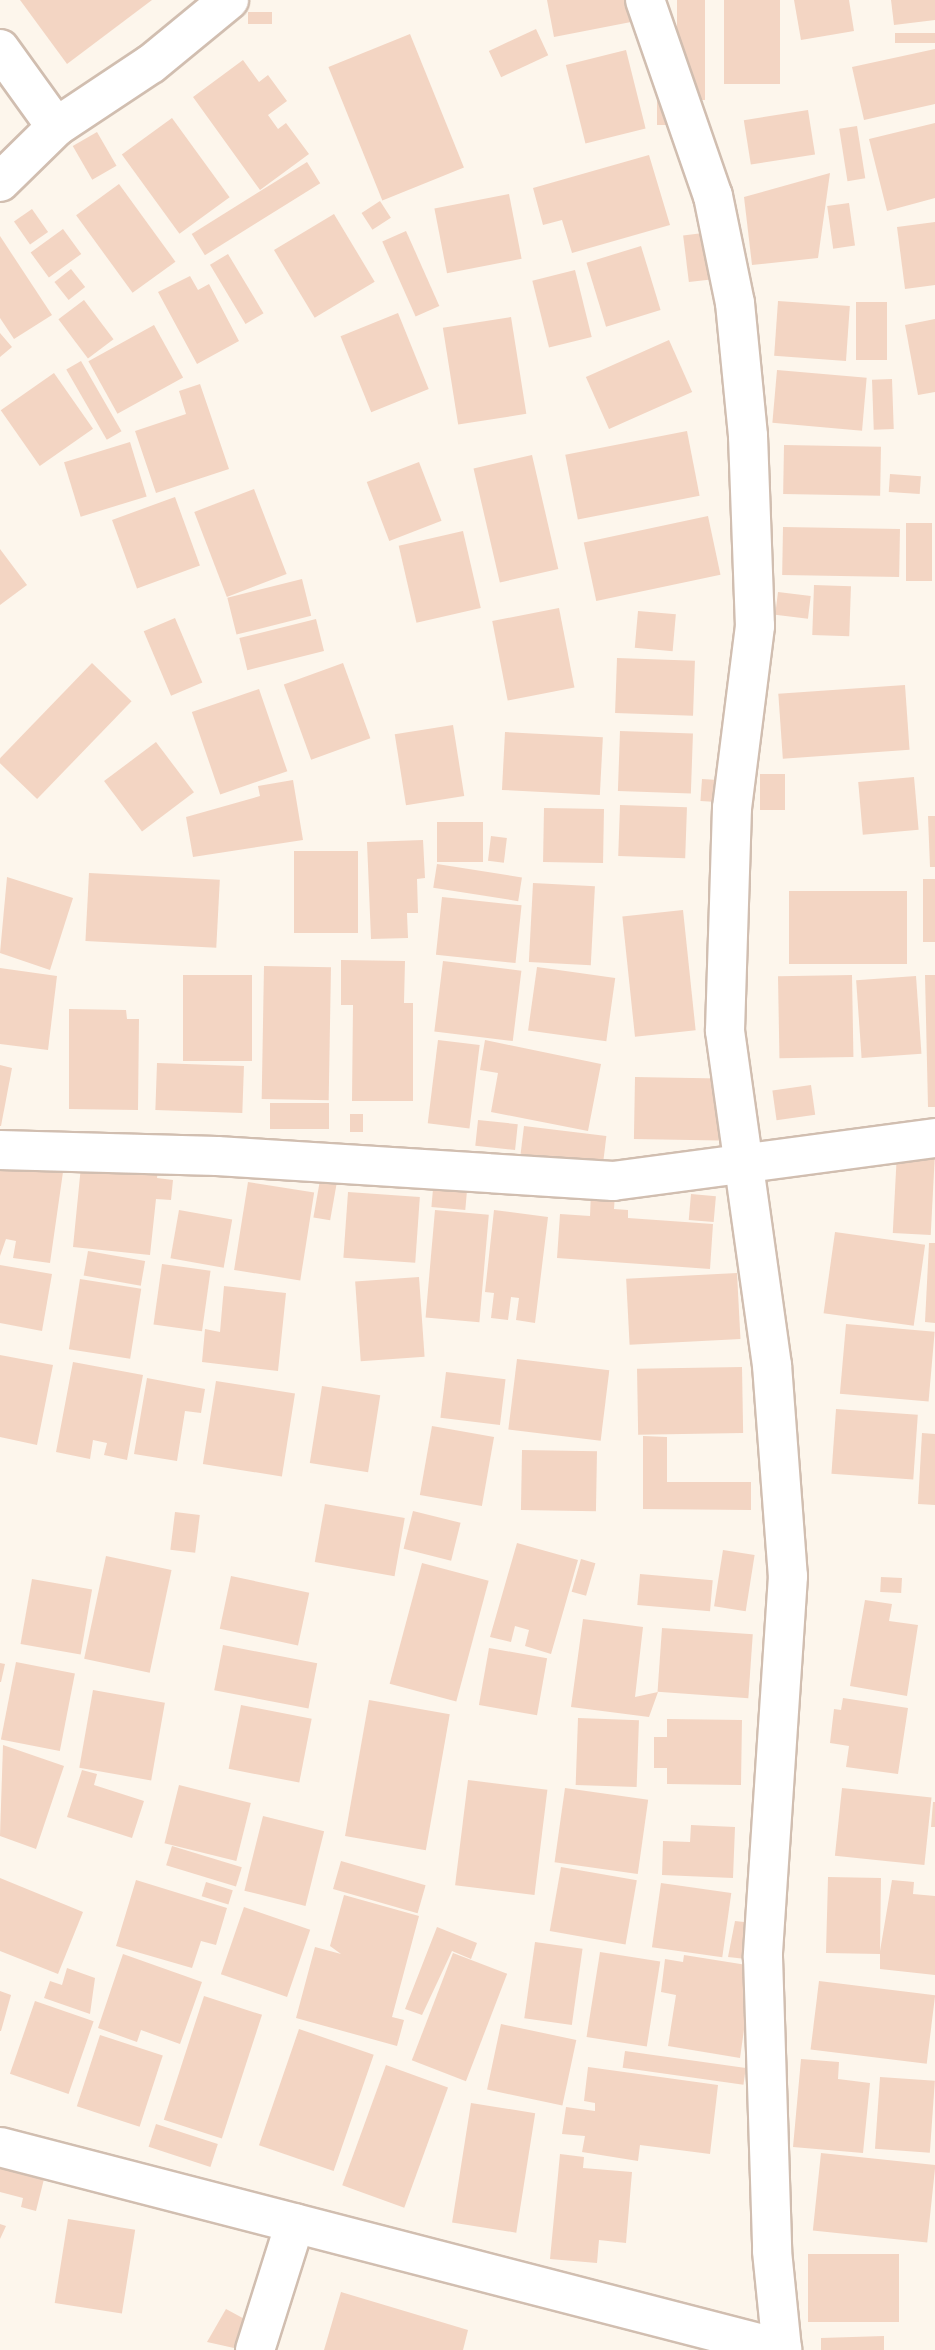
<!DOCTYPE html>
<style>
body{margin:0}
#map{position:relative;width:935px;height:2350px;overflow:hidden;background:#fdf6ec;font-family:Lato,sans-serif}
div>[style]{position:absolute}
.building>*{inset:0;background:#f3d5c3;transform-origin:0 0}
.roads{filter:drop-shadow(2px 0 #d1beb0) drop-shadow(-2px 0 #d1beb0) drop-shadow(0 2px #d1beb0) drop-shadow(0 -2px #d1beb0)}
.minor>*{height:38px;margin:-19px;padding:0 19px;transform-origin:19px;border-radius:19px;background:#fff}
.tertiary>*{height:38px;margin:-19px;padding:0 19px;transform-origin:19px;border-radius:19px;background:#fff}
span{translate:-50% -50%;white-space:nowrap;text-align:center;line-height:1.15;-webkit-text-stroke:7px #fffaf3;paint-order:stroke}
</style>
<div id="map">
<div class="building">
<div style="clip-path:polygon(20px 0,152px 0,67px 64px)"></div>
<div style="clip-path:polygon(547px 0,627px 0,631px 22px,554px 37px)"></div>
<div style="left:677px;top:0;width:28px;height:100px"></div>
<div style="left:724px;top:0;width:56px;height:84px"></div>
<div style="clip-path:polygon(794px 0,849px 0,854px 31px,801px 40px)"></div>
<div style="clip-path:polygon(891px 0,935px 0,935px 20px,894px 25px)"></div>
<div style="left:248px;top:12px;width:24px;height:12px"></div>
<div style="left:536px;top:29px;width:29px;height:52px;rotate:65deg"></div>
<div style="left:935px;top:33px;width:10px;height:40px;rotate:90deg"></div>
<div style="left:410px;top:34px;width:144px;height:88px;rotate:68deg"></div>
<div style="clip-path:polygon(935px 49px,935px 104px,864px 120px,852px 67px)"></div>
<div style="left:626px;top:50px;width:81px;height:62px;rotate:76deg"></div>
<div style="clip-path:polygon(243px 60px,259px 82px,268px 75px,287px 101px,268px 115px,278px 129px,286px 123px,309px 154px,260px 190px,193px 97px)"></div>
<div style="left:657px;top:100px;width:10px;height:25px"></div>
<div style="left:808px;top:110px;width:45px;height:65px;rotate:81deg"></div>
<div style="left:172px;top:118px;width:98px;height:62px;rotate:54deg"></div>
<div style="clip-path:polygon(935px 123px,935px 198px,887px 211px,869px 139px)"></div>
<div style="left:857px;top:126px;width:53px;height:18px;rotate:81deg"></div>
<div style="left:97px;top:132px;width:39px;height:28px;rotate:60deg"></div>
<div style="clip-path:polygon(649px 155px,670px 225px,572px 253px,562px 220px,543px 225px,533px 188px)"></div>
<div style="left:307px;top:162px;width:25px;height:136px;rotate:58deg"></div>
<div style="clip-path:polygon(830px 173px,818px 258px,752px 265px,744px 197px)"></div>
<div style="left:119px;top:184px;width:96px;height:53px;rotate:54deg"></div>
<div style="left:509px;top:194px;width:66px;height:76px;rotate:79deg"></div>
<div style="left:380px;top:201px;width:20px;height:22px;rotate:57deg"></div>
<div style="left:849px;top:203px;width:43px;height:22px;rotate:82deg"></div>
<div style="left:32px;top:209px;width:28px;height:22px;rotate:55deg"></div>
<div style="left:334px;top:214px;width:79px;height:70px;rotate:59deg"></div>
<div style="clip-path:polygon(935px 222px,935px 285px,905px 289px,897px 227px)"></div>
<div style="left:63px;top:229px;width:31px;height:40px;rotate:54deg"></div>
<div style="left:406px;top:231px;width:82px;height:26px;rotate:66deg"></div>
<div style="left:703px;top:233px;width:47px;height:20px;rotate:83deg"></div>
<div style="clip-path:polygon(0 236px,52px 315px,14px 339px,0 318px)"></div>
<div style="left:641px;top:246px;width:67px;height:57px;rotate:73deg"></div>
<div style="left:228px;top:254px;width:69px;height:21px;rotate:59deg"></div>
<div style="left:71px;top:269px;width:23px;height:21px;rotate:52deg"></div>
<div style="left:575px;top:270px;width:69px;height:44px;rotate:76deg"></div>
<div style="clip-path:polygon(190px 276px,198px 290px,209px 284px,239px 341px,197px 364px,158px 292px)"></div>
<div style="left:84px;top:300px;width:49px;height:32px;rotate:53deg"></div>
<div style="left:778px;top:301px;width:72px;height:55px;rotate:4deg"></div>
<div style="left:856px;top:302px;width:31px;height:58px"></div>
<div style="left:398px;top:313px;width:82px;height:62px;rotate:68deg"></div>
<div style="left:511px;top:317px;width:98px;height:69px;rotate:81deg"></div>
<div style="clip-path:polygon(935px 319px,935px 392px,918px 395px,905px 325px)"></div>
<div style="left:154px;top:325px;width:60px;height:75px;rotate:61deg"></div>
<div style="clip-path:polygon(0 333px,12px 347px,0 357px)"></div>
<div style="left:669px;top:340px;width:57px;height:91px;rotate:66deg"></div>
<div style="left:81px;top:361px;width:81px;height:17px;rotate:60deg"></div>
<div style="left:777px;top:370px;width:90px;height:53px;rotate:5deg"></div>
<div style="left:54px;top:373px;width:68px;height:65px;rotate:55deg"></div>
<div style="left:892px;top:379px;width:50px;height:20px;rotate:88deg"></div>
<div style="clip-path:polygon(200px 384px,229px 469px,156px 493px,135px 431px,186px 414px,179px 391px)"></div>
<div style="left:687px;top:431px;width:66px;height:124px;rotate:79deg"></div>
<div style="left:130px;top:442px;width:57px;height:69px;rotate:73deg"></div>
<div style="left:784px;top:445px;width:97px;height:49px;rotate:1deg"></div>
<div style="left:532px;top:455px;width:117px;height:60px;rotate:77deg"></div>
<div style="left:419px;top:462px;width:63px;height:56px;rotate:69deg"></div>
<div style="left:890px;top:474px;width:31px;height:18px;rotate:4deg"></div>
<div style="left:254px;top:489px;width:91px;height:64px;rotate:69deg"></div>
<div style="left:175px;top:497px;width:73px;height:67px;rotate:70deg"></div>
<div style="left:708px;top:516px;width:60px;height:127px;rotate:78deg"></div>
<div style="left:906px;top:523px;width:26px;height:58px"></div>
<div style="left:783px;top:527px;width:117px;height:48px;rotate:1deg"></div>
<div style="left:463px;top:531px;width:79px;height:66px;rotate:77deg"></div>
<div style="clip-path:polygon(0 549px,27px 585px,0 605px)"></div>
<div style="left:302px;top:579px;width:38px;height:77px;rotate:76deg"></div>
<div style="left:814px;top:585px;width:37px;height:50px;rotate:2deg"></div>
<div style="left:778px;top:592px;width:33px;height:23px;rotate:7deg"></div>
<div style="left:559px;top:608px;width:81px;height:68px;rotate:79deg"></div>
<div style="left:638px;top:611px;width:38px;height:37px;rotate:5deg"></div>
<div style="left:175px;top:618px;width:70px;height:34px;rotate:67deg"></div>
<div style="left:316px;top:619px;width:33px;height:79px;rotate:76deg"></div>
<div style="left:617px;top:658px;width:78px;height:55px;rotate:2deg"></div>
<div style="left:92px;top:663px;width:55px;height:136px;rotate:44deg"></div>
<div style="left:343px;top:663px;width:80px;height:63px;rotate:70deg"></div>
<div style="left:905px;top:685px;width:65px;height:127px;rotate:86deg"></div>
<div style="left:259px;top:689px;width:87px;height:71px;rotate:71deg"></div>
<div style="left:453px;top:725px;width:72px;height:59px;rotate:81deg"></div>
<div style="left:620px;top:731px;width:73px;height:60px;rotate:2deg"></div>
<div style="left:505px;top:732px;width:98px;height:58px;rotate:3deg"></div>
<div style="left:156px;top:742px;width:63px;height:65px;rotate:53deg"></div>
<div style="left:760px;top:774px;width:25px;height:36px"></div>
<div style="left:914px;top:777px;width:53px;height:56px;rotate:85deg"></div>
<div style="left:702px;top:779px;width:16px;height:22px;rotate:4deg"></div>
<div style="clip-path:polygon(293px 780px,303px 840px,193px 857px,186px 817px,260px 796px,258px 786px)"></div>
<div style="left:620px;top:805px;width:67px;height:51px;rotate:2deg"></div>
<div style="left:544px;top:808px;width:60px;height:54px;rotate:1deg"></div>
<div style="clip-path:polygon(928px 816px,935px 816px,935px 867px,930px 867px)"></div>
<div style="left:483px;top:822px;width:40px;height:46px;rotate:90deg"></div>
<div style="left:491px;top:836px;width:16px;height:25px;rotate:7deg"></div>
<div style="clip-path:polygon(423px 840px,425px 878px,417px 879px,418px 913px,407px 913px,408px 938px,371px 939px,367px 842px)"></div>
<div style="left:294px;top:851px;width:64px;height:82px"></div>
<div style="left:437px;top:864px;width:86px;height:24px;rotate:9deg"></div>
<div style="left:89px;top:873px;width:131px;height:68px;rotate:3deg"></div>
<div style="clip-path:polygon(7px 877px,73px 898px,50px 970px,0 953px)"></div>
<div style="left:923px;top:879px;width:12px;height:63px"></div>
<div style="left:533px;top:883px;width:62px;height:79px;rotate:3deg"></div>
<div style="left:789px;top:891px;width:118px;height:73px"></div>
<div style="left:442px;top:897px;width:80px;height:58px;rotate:6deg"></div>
<div style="left:683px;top:910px;width:121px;height:61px;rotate:84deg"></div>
<div style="clip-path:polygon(341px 960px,405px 961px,404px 1003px,413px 1003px,413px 1101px,352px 1101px,353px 1005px,341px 1005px)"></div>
<div style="left:443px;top:961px;width:79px;height:71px;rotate:7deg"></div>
<div style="left:264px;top:966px;width:67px;height:133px;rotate:1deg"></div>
<div style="left:537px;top:967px;width:79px;height:64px;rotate:8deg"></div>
<div style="clip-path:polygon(0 968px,57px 976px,48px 1050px,0 1044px)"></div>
<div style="left:183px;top:975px;width:69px;height:86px"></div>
<div style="left:852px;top:975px;width:82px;height:74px;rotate:89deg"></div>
<div style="clip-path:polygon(925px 975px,935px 975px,935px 1107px,928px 1107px)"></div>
<div style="left:916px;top:976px;width:78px;height:60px;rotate:86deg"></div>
<div style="clip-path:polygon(69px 1009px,126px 1010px,127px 1019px,139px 1019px,138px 1110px,69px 1109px)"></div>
<div style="left:438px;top:1040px;width:42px;height:84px;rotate:7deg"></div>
<div style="clip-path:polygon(485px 1040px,601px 1064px,588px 1131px,491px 1112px,498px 1073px,480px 1070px)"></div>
<div style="left:157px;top:1063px;width:87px;height:47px;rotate:2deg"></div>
<div style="clip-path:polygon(0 1065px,12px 1068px,1px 1126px,0 1126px)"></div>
<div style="left:635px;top:1077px;width:85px;height:62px;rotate:1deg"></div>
<div style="left:811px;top:1085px;width:30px;height:39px;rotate:82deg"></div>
<div style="left:270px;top:1103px;width:59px;height:26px"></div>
<div style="left:350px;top:1114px;width:13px;height:18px"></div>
<div style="left:478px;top:1120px;width:40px;height:26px;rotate:6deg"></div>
<div style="left:524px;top:1126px;width:83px;height:28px;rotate:7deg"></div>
<div style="left:897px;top:1152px;width:38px;height:81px;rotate:3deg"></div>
<div style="clip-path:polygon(0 1162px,63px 1172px,50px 1263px,13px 1258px,16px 1241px,6px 1239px,0 1256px)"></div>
<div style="clip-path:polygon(81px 1166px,158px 1169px,157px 1178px,173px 1180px,171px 1200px,156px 1199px,150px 1255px,73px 1247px)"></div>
<div style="left:320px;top:1180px;width:17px;height:38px;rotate:10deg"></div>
<div style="left:248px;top:1182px;width:67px;height:89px;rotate:9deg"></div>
<div style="left:433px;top:1189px;width:34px;height:18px;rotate:5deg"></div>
<div style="left:348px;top:1192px;width:72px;height:66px;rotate:4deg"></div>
<div style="clip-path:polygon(591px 1192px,615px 1194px,614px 1209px,628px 1210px,628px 1218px,713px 1224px,710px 1269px,557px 1258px,560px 1214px,590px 1216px)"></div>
<div style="left:691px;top:1194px;width:25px;height:26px;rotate:5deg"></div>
<div style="left:179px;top:1210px;width:54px;height:49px;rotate:10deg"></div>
<div style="left:435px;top:1210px;width:54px;height:108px;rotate:5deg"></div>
<div style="clip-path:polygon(494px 1210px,548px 1217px,535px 1323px,516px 1320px,519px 1298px,511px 1297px,508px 1320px,491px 1318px,494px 1293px,485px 1292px)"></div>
<div style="left:835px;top:1232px;width:91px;height:82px;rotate:8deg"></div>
<div style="clip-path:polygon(929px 1243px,935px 1243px,935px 1323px,925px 1322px)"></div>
<div style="left:88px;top:1251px;width:58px;height:25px;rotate:10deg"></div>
<div style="left:162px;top:1264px;width:49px;height:61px;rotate:8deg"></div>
<div style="clip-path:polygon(0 1265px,52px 1274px,42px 1331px,0 1323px)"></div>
<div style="left:737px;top:1273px;width:66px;height:111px;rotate:87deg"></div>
<div style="left:419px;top:1277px;width:80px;height:64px;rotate:86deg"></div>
<div style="left:80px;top:1279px;width:62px;height:71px;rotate:9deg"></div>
<div style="clip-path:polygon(224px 1286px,286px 1293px,278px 1371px,202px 1362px,205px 1329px,220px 1332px)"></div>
<div style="left:846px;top:1324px;width:89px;height:70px;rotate:5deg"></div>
<div style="clip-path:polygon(0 1355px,53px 1365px,37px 1445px,0 1437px)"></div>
<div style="left:517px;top:1359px;width:93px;height:71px;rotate:7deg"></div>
<div style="clip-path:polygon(73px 1362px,143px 1375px,127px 1460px,104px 1455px,107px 1443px,93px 1440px,90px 1459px,56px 1452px)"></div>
<div style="left:742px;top:1367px;width:66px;height:105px;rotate:89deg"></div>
<div style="left:446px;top:1372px;width:60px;height:46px;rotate:7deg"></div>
<div style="clip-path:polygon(147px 1378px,205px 1389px,201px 1413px,185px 1411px,177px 1461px,134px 1454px)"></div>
<div style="left:216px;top:1381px;width:80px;height:84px;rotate:9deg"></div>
<div style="left:322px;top:1386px;width:59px;height:78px;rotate:9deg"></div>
<div style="left:836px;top:1409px;width:82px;height:65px;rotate:4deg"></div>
<div style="left:432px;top:1426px;width:63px;height:70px;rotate:10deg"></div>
<div style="clip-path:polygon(922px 1433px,935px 1434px,935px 1505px,918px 1504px)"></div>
<div style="clip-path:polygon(643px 1436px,667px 1437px,667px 1482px,751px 1482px,751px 1510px,643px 1509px)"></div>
<div style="left:522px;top:1450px;width:75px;height:60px;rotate:1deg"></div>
<div style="left:325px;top:1504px;width:81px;height:59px;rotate:10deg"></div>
<div style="left:413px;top:1511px;width:49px;height:39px;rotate:14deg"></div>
<div style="left:175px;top:1512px;width:25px;height:38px;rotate:7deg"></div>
<div style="clip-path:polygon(517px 1543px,578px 1560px,551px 1654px,525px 1646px,529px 1630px,515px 1626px,511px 1642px,490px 1637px)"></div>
<div style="left:723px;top:1550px;width:32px;height:57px;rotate:9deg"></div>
<div style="left:106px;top:1556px;width:67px;height:105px;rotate:12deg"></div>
<div style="left:581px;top:1559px;width:15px;height:34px;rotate:16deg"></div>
<div style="left:422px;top:1563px;width:69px;height:125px;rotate:15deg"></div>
<div style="left:640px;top:1574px;width:73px;height:31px;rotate:5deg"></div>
<div style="left:231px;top:1576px;width:80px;height:54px;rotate:12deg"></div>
<div style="left:881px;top:1577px;width:21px;height:15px;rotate:3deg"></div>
<div style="left:32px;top:1579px;width:61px;height:66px;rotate:10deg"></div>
<div style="clip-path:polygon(865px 1600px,892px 1604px,889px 1621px,918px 1625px,907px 1696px,850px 1686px)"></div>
<div style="clip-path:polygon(583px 1619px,643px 1627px,635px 1697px,658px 1692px,649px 1717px,571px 1707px)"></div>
<div style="left:662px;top:1628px;width:91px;height:64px;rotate:4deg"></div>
<div style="left:223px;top:1645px;width:96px;height:46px;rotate:11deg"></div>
<div style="left:489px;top:1648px;width:59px;height:58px;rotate:10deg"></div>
<div style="left:16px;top:1662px;width:60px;height:79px;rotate:11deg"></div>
<div style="clip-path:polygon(0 1663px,5px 1664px,1px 1682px,0 1682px)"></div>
<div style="left:93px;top:1690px;width:73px;height:79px;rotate:10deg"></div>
<div style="clip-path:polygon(843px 1698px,908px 1708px,898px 1774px,846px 1767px,849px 1746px,830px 1743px,834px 1709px,841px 1710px)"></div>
<div style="left:369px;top:1700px;width:82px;height:138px;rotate:10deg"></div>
<div style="left:241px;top:1705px;width:72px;height:65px;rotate:11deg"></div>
<div style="left:578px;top:1718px;width:61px;height:67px;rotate:2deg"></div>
<div style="clip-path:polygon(667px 1719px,742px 1720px,741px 1785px,667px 1784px,667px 1768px,654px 1768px,654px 1737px,667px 1737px)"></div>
<div style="clip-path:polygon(3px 1745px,64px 1766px,36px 1849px,0 1836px)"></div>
<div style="clip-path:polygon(82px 1770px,97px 1774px,94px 1785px,144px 1801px,132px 1838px,67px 1817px)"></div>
<div style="left:468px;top:1780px;width:80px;height:106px;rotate:7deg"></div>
<div style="left:179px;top:1785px;width:74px;height:60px;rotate:14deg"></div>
<div style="left:565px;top:1788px;width:84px;height:75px;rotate:8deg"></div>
<div style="left:842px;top:1788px;width:90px;height:68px;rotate:6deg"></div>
<div style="clip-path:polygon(933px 1802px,935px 1802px,935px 1827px,931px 1827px)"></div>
<div style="left:263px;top:1816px;width:63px;height:77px;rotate:14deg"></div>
<div style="clip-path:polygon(691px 1825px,735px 1827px,733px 1878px,662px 1875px,663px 1841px,690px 1842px)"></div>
<div style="left:172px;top:1846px;width:73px;height:20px;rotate:17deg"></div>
<div style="left:341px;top:1861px;width:88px;height:29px;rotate:16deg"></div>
<div style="left:561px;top:1867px;width:77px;height:65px;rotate:10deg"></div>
<div style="clip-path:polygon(828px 1877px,881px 1878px,880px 1951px,892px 1880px,914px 1882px,913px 1894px,935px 1896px,935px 1975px,880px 1969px,880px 1954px,826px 1953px)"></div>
<div style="clip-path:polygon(0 1878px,83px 1912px,58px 1974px,0 1951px)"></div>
<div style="clip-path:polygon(136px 1880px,227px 1908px,216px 1945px,201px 1941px,192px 1968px,116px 1946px)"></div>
<div style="left:206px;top:1882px;width:28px;height:15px;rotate:17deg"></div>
<div style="left:661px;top:1883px;width:71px;height:65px;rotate:8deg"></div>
<div style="clip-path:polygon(344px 1895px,419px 1916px,392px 2017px,404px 2020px,397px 2046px,296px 2018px,315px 1947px,341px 1954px,330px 1946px)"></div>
<div style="left:244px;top:1907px;width:70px;height:71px;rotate:19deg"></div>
<div style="clip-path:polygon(735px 1921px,753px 1923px,755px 1960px,728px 1957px)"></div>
<div style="clip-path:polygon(437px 1927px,477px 1943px,471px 1959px,452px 1951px,422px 2015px,405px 2009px)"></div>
<div style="left:535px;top:1942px;width:48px;height:77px;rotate:8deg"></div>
<div style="left:600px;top:1952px;width:61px;height:86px;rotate:9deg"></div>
<div style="left:453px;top:1953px;width:58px;height:115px;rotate:21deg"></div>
<div style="clip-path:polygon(123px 1954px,202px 1982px,180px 2044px,141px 2030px,137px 2042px,98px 2028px)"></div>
<div style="clip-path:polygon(684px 1955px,753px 1966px,740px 2058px,668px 2046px,676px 1995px,661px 1992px,665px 1959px,683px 1962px)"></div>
<div style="clip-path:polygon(67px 1968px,95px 1978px,90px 2014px,44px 1998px,50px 1981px,62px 1985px)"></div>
<div style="left:819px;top:1981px;width:117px;height:69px;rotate:7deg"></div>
<div style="clip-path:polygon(0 1991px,11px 1995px,1px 2031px,0 2031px)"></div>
<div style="left:204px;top:1996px;width:61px;height:130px;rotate:18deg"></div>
<div style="left:35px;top:2001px;width:62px;height:77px;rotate:19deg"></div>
<div style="left:501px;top:2024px;width:77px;height:67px;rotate:12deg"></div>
<div style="left:299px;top:2029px;width:79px;height:123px;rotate:19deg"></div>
<div style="left:100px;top:2035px;width:66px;height:75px;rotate:18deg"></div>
<div style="left:625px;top:2051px;width:122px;height:17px;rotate:8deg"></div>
<div style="clip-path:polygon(801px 2059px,839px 2062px,838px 2079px,870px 2083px,863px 2153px,793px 2147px)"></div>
<div style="left:386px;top:2065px;width:66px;height:128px;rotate:20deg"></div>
<div style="clip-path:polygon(588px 2067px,718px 2085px,710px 2154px,640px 2145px,638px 2161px,582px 2152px,585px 2136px,562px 2134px,566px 2107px,595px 2111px,595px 2103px,584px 2101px)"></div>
<div style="left:880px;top:2077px;width:55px;height:72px;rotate:4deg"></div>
<div style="left:471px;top:2103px;width:65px;height:121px;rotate:9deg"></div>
<div style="left:156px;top:2124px;width:65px;height:24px;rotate:18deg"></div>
<div style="left:821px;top:2153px;width:115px;height:78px;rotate:6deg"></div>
<div style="clip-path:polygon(560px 2154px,584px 2157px,583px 2168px,632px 2172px,626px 2243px,599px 2240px,597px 2263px,550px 2259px)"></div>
<div style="clip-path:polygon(0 2164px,45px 2175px,36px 2211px,21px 2207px,23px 2198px,0 2192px)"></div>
<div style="left:68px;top:2219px;width:68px;height:85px;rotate:9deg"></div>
<div style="clip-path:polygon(0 2224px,6px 2226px,0 2239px)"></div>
<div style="left:808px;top:2254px;width:91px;height:68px"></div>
<div style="clip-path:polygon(341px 2292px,468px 2330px,463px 2350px,324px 2350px)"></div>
<div style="clip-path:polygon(226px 2309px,250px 2322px,243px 2350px,207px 2342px)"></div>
<div style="clip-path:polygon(884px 2336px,884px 2350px,821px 2350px,821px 2338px)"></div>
</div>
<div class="roads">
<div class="minor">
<div style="left:645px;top:0;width:207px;rotate:70.9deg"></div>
<div style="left:713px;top:196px;width:109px;rotate:78.4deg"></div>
<div style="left:735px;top:303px;width:134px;rotate:84.4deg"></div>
<div style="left:748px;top:436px;width:190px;rotate:87.9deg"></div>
<div style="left:755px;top:626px;width:183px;rotate:97.2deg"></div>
<div style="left:732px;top:808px;width:223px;rotate:91.8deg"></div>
<div style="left:725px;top:1031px;width:337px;rotate:82deg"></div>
<div style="left:772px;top:1365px;width:212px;rotate:85.7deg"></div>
<div style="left:788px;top:1576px;width:382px;rotate:93.8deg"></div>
<div style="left:763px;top:1957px;width:294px;rotate:88.2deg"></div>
<div style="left:772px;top:2251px;width:100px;rotate:84.2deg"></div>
<div style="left:0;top:49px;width:96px;rotate:54.3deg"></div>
<div style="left:0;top:1150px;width:217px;rotate:1.6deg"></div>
<div style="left:217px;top:1156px;width:397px;rotate:3.6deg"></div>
<div style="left:613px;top:1181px;width:325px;rotate:-7.6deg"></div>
<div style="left:0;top:2147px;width:808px;rotate:14.48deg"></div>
<div style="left:255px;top:2350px;width:133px;rotate:-72.5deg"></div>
</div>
<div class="tertiary">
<div style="left:0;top:182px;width:78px;rotate:-44.5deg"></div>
<div style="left:56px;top:127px;width:114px;rotate:-33.6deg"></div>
<div style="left:151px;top:64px;width:101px;rotate:-39.4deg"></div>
</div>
</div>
</div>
